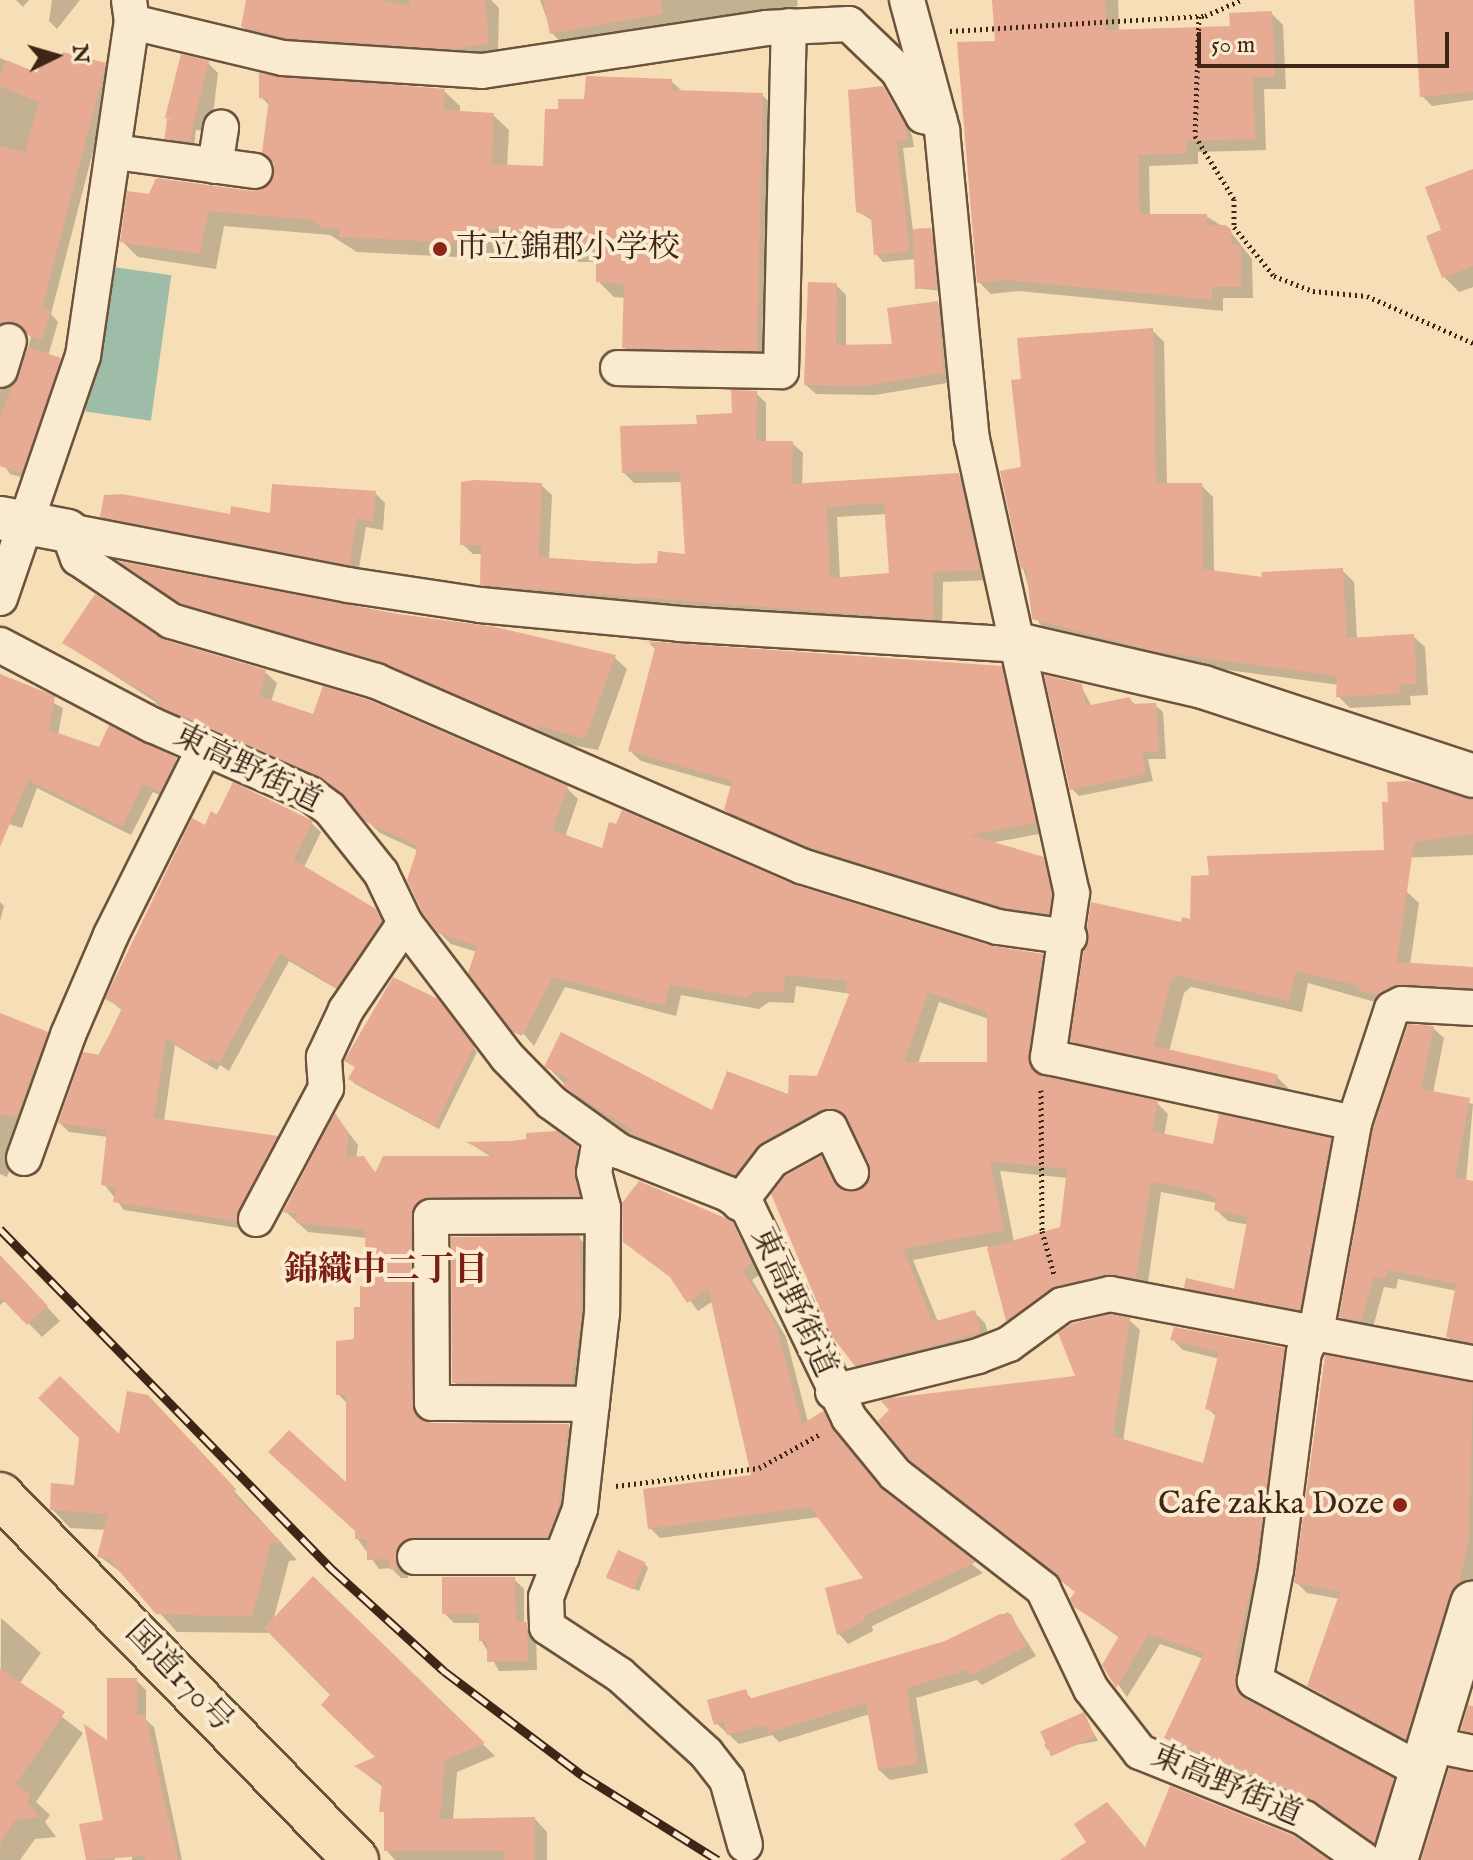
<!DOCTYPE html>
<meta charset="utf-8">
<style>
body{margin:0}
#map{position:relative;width:1473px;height:1860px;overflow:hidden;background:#f6deb6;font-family:"IM FELL English","Noto Serif JP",serif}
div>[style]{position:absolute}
.water>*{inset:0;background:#9ebda9;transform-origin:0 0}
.shadow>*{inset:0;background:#0003}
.building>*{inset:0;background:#e7aa92;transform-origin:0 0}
.path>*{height:5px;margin-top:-2.5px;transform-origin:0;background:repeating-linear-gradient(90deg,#3e2515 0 2px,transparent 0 6px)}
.roads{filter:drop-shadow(2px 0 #6c533d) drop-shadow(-2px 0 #6c533d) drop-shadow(0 2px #6c533d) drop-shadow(0 -2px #6c533d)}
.minor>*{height:34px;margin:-17px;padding:0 17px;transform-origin:17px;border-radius:17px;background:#f9ead0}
.tertiary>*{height:42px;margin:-21px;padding:0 21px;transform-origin:21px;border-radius:21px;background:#f9ead0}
.secondary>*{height:44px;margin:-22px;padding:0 22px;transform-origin:22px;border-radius:22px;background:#f9ead0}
.trunk>*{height:44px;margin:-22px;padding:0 22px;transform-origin:22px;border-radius:22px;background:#f6deb6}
.rail>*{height:9px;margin-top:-4.5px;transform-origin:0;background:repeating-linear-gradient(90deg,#f9ead0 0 18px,#3e2515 0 36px);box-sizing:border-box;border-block:2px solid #3e2515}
.dots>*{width:22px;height:22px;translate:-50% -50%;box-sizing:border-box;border:4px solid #f9ead0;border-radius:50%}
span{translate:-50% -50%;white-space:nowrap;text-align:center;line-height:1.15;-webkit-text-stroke:8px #f9ead0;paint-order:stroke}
.poi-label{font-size:32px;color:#3e2515}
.left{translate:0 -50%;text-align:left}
.right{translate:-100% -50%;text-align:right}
.street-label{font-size:32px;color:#3e2515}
.neighbourhood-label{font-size:34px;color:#7a1f14;font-weight:700}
.north{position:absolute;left:16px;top:16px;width:80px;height:80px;-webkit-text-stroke:6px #f9ead0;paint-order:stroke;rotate:85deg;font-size:22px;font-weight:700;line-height:32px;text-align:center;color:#3e2515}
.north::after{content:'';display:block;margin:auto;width:28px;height:36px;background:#3e2515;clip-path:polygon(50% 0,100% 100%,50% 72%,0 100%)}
.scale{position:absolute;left:1197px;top:32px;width:252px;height:36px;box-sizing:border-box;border:4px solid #3e2515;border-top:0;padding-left:10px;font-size:24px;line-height:28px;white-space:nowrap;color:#3e2515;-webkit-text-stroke:6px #f9ead0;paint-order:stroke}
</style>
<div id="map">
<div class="water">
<div style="left:106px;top:266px;width:66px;height:147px;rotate:8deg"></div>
</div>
<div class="shadow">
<div style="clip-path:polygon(16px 0,29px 0,23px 7px)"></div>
<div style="clip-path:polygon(52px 0,80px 0,57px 29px,49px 21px)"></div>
<div style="clip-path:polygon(248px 0,491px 0,499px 8px,498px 53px,458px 56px,297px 47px,253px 36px,243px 27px)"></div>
<div style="clip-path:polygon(540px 0,797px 0,798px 6px,566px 48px,552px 33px)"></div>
<div style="clip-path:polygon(994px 0,1118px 0,1119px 31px,1232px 28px,1271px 13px,1283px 25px,1286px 89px,1264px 89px,1266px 150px,1198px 152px,1198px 164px,1149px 166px,1150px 216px,1206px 216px,1230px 231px,1252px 259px,1253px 298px,1223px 298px,1223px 311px,1019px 291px,991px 294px,979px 282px,997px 43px)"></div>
<div style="clip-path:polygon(1416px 0,1473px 0,1473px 100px,1432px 106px,1422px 96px)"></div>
<div style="clip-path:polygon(0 58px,40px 76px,105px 65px,113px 74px,51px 314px,58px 322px,48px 356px,69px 369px,31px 480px,10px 474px,0 458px,0 391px,21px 378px,31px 337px,25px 330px,4px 334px,0 348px)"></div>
<div style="clip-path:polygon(208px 63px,218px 73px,211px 132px,196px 130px,194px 146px,171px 142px,167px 138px,180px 123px,176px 119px)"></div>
<div style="clip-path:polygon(671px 81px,683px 92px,762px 95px,778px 110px,772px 365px,640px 363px,624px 347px,626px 298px,614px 297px,598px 281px,598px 262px,559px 262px,543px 246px,498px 244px,498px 259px,357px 252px,330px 235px,224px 226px,216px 269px,138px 257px,122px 241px,150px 196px,253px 193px,272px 185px,276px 164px,270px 106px,261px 97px,444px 91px,460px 106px,460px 113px,493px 115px,509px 130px,507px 167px,545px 168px,560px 111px)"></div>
<div style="clip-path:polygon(883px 88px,912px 135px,914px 147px,903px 148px,913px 231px,935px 234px,941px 291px,917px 288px,916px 259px,883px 262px,876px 254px,873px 221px,857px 211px)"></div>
<div style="clip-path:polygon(1473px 171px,1473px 287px,1459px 292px,1444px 277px,1443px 231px)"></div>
<div style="clip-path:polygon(836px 285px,846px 295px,846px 347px,894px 346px,937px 303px,947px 313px,953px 382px,875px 395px,816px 394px,806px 385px)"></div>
<div style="clip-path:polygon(1152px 330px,1164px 342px,1167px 485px,1201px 485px,1213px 497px,1214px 573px,1264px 579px,1342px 570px,1354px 582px,1357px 639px,1413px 636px,1425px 647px,1428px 695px,1410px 696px,1411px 705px,1350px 708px,1338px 696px,1339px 685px,1170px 662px,1051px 635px,1039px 623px,1023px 568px,1023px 468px)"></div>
<div style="clip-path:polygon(evenodd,756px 393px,766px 403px,766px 443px,792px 443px,803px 453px,802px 485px,958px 475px,969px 485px,990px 580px,943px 582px,942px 629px,493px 595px,482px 584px,483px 554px,473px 554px,462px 544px,541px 485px,552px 495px,549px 559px,658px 565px,687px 556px,683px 482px,634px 483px,624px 473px,699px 426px,734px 415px,756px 393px,887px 514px,891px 575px,840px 579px,837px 517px,887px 514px)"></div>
<div style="clip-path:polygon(375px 493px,385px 503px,383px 530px,366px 527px,358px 574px,112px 526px,102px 516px,272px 516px)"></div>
<div style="clip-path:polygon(124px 564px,614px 657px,627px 669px,598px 750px,550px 741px,194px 615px)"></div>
<div style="clip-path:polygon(evenodd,164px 642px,265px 672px,277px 683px,271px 702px,567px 788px,578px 799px,565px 837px,604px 851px,794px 887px,992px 948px,1042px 955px,1053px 967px,1039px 1067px,1042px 1076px,1157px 1103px,1168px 1114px,1164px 1136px,1214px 1146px,1330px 1140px,1341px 1152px,1311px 1320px,1197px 1298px,1186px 1287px,1236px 1291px,1249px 1225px,1228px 1221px,1216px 1210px,1217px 1203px,1161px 1192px,1147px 1289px,1019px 1331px,1008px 1320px,988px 1246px,913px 1260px,938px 1322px,974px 1312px,985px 1323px,991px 1344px,868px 1376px,856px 1365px,821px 1158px,845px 1191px,859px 1192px,869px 1185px,871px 1163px,849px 1122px,832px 1121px,747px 1185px,642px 1144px,577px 1097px,547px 1066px,713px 1112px,790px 1097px,819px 1079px,852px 994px,796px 986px,794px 1003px,769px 1002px,759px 1009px,681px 995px,676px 1016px,565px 987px,534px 1046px,470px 972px,477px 952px,451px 944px,439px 932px,419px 851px,380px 833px,335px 789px,166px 713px,158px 705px,162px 706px,64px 643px,164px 642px,939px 1002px,989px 1019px,989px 1064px,918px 1064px,939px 1002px,164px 642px,1000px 1171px,1068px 1178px,1062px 1228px,1014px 1242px,1000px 1171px,164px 642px,1065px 1278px,1067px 1281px,1012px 1320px,1012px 1315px,1065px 1278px)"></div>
<div style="clip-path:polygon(649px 643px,1001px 668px,1011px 679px,1045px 833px,990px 843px,1043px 859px,1053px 870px,1059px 923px,1014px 917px,820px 857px,736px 820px,726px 810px,732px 787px,641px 761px,630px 751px,657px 651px)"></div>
<div style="clip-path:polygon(0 674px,63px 708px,58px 735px,100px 749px,176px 760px,185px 769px,170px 800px,153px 792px,131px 835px,37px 788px,22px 828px,9px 824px,0 841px)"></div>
<div style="clip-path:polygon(1081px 686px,1092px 707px,1130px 699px,1136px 706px,1155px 705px,1163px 712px,1166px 759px,1148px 759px,1153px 781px,1079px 796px,1072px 789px)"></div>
<div style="clip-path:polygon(234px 785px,311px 823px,321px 832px,304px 867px,375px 911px,390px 931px,347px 995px,289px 961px,229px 1071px,220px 1065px,217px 1070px,175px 1045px,164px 1121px,277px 1138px,285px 1147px,245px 1229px,124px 1210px,104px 1184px,108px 1137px,69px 1132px,60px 1123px,123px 1011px,108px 999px)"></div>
<div style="clip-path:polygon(1473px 801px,1473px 855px,1401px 858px,1386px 843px)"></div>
<div style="clip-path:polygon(1406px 891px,1419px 903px,1410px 965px,1473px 969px,1473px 999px,1393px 1007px,1308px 983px,1302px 1012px,1191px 987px,1184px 993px,1169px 1052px,1277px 1077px,1290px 1090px,1288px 1097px,1086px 1054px,1073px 1041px,1183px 924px)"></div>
<div style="clip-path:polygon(0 902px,4px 906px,0 921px)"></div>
<div style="clip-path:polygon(442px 1006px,477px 1052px,439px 1129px,355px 1084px,351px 1079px,357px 1068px,347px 1060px)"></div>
<div style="clip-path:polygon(0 1015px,47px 1034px,57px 1044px,7px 1177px,0 1174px)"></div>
<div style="clip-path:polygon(1433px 1028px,1444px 1038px,1433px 1093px,1473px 1104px,1466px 1182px,1473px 1183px,1473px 1351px,1458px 1348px,1448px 1337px,1457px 1291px,1398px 1279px,1396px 1289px,1384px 1287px,1372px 1331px,1352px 1327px,1341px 1317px)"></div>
<div style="clip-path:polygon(336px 1116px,358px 1145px,356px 1159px,363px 1158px,377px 1174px,493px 1158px,471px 1144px,577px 1148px,587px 1158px,588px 1205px,420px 1228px,423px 1420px,431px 1425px,569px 1426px,578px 1436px,557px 1546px,406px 1558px,408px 1578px,401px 1578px,391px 1568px,379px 1569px,357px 1538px,348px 1487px,348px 1404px,338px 1394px,368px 1288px,367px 1238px,308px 1232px,285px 1211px)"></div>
<div style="clip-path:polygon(731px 1223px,761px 1274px,752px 1280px,786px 1337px,808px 1422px,823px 1413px,885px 1494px,983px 1573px,872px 1626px,873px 1631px,848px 1644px,839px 1634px,827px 1589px,866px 1579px,820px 1517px,660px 1538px,650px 1528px,753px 1477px,713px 1301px,698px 1311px,675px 1281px,625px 1241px)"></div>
<div style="clip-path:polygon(579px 1238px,589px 1248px,580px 1393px,464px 1392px,454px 1382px)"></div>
<div style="clip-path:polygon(0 1256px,60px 1321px,42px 1337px,6px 1300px,0 1305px)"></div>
<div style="clip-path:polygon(1129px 1320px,1140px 1330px,1123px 1441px,1205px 1466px,1217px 1417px,1207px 1408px,1220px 1359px,1183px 1350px,1173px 1340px,1284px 1349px,1294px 1360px,1246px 1665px,1246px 1701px,1403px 1791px,1384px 1851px,1324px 1809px,1177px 1748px,1167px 1738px,1204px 1659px,1160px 1644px,1127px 1697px,1104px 1665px,1120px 1638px,1075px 1606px,1078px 1378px)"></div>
<div style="clip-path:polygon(1473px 1384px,1473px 1595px,1416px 1748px,1309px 1686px,1340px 1599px,1307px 1593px,1296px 1582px)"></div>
<div style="clip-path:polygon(166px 1416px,297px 1560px,289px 1561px,273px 1621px,313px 1579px,495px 1756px,457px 1772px,453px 1820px,535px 1819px,547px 1832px,547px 1860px,395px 1860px,386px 1850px,383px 1787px,357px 1767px,378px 1758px,333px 1695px,270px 1633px,177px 1632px,126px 1576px,99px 1556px,106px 1530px,70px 1528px,52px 1509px,121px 1438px)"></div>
<div style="clip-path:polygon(644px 1563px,648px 1568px,639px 1591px,609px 1578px)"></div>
<div style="clip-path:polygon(514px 1579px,524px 1589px,524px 1624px,536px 1634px,537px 1670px,499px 1671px,481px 1640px,481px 1623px,454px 1623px,444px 1613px)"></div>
<div style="clip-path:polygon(1008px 1612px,1036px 1656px,982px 1685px,977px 1680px,916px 1698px,928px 1773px,890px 1780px,879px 1770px,870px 1714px,779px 1742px,772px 1735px,739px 1744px,716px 1723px,745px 1692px,753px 1700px,952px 1641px)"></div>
<div style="clip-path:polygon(1px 1618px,41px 1653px,19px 1684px,83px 1733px,36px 1802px,50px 1815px,45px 1822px,56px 1837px,35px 1839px,20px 1860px,0 1860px)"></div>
<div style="clip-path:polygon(136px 1680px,146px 1690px,146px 1720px,154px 1727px,182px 1860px,132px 1860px,134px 1829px,114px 1860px,88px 1860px,82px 1825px,106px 1822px,109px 1744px)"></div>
<div style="clip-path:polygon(1083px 1714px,1098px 1741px,1048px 1750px,1044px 1745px)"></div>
</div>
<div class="building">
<div style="clip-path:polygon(246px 0,379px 0,411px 6px,410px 0,485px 0,489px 44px,447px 49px,286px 38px,241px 27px)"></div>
<div style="clip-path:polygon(543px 0,661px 0,662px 14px,550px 34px)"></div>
<div style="clip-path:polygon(992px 0,1105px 0,1107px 30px,1230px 26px,1229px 13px,1272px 11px,1275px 77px,1253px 78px,1255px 139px,1186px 141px,1186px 153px,1138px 155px,1140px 214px,1207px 214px,1207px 226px,1225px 225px,1231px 229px,1232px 245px,1241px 245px,1241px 287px,1212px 287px,1212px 300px,1006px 280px,977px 283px,957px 42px,995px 41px)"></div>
<div style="clip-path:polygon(1414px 0,1473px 0,1473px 92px,1420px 97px)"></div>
<div style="clip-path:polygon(63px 52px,106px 63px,42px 308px,51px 311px,42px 340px,28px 335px,16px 322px,0 324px,0 146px,25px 152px,39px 102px,0 86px,0 75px,6px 60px,38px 73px,41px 54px,62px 57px)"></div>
<div style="left:181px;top:54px;width:29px;height:66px;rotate:14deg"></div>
<div style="clip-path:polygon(259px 73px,445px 89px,444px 110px,494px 113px,492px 164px,543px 166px,545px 109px,558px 109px,558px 99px,584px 99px,586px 76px,672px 79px,672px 90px,763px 93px,757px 351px,622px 348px,624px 284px,596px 282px,596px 248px,541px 247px,541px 232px,483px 229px,484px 244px,339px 237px,340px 229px,322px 228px,312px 220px,208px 211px,200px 254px,120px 242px,127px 191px,149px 194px,156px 178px,252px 191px,270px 184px,274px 164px,262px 153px,269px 99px,259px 98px)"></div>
<div style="clip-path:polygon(883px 86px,906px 126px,907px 140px,897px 141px,910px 252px,874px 255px,871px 217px,856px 212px,848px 90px)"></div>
<div style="left:167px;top:119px;width:26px;height:20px;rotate:7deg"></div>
<div style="clip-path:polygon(1473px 169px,1473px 266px,1442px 278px,1426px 236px,1441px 230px,1425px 187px)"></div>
<div style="clip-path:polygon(931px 228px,937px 287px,915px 289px,913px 229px)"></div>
<div style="clip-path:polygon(808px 282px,837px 283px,836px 345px,892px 344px,887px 308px,938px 301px,944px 373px,864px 386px,804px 385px)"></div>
<div style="clip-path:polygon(1153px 328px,1156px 483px,1202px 483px,1203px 569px,1262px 577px,1261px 572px,1343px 568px,1347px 638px,1414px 634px,1417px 684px,1399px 685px,1400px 694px,1336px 697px,1337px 676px,1158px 652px,1032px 619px,1026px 568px,1021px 569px,1000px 471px,1021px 467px,1011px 380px,1021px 379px,1017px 338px)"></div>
<div style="clip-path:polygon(28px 347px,61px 358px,22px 473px,0 466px,0 417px)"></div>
<div style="clip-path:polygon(evenodd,731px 390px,757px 391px,756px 441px,793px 441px,792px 484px,959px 473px,980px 570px,933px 572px,933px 620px,480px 585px,481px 545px,460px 545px,461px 482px,474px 480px,542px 483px,539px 557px,632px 564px,657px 563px,658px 551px,685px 554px,680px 472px,622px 473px,620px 426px,697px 424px,696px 415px,732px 413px,731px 390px,884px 503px,889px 573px,830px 578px,827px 507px,884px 503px)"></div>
<div style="clip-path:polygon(272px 484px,376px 491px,373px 522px,357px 518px,349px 565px,100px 517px,104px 495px,122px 494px,230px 514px,231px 506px,270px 513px)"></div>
<div style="clip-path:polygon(118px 561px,398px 614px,495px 627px,616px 655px,585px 739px,539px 726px,538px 730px,382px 662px,180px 603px)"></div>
<div style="clip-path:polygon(evenodd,95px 594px,165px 640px,266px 670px,259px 696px,313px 714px,323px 686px,369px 700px,568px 786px,552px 830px,602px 848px,609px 822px,616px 824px,622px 810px,795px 885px,992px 946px,1043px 954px,1028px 1054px,1036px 1073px,1158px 1101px,1152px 1131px,1213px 1144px,1219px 1114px,1331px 1138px,1300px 1310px,1184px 1288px,1186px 1278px,1234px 1289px,1248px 1217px,1214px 1210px,1216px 1198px,1203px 1192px,1151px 1182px,1136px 1279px,1106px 1274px,1058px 1286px,1006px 1321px,987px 1248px,1060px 1227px,1067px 1169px,990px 1161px,1004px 1230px,903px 1249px,933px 1322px,975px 1310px,981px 1333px,855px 1366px,831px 1335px,771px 1194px,785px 1176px,821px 1156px,840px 1189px,859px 1190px,867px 1184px,869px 1163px,842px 1112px,820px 1110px,762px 1142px,735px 1175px,629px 1133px,633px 1131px,563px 1086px,568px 1078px,544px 1067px,561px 1032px,712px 1110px,727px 1071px,788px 1094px,789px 1075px,817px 1076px,850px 992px,845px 990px,847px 981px,785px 975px,784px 993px,757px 991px,747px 998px,670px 985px,665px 1006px,553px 977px,522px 1036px,513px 1032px,468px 973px,477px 946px,438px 933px,422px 912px,407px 880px,418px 846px,366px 822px,342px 793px,318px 776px,161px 707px,152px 702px,165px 705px,62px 643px,95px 594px,928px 992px,987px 1012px,987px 1062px,904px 1062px,928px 992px)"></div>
<div style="clip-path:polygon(644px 641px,1002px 666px,1036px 823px,970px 835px,1044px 857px,1052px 894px,1049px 914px,1002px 907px,808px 847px,724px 810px,732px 781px,628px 751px,656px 644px)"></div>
<div style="clip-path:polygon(0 674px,55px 696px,49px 730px,99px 747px,109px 725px,177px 758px,160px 792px,143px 784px,122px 827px,28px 780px,0 847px)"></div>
<div style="clip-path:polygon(1044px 675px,1082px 684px,1086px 706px,1130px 697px,1132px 704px,1156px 703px,1159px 752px,1142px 752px,1146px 774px,1070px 790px)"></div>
<div style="clip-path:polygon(1410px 781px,1473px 799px,1473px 834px,1414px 842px,1397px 962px,1473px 967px,1473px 988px,1402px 984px,1379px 995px,1359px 991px,1360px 986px,1296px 971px,1289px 1001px,1178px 976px,1171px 980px,1154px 1046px,1272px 1073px,1278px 1075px,1275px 1086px,1070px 1041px,1091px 902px,1181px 922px,1182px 917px,1190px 919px,1191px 876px,1209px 875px,1207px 856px,1384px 850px,1382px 802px,1388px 802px,1387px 782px)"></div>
<div style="clip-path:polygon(233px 782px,313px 821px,294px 860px,376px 909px,382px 921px,337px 988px,280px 953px,219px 1063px,210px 1058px,208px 1063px,166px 1038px,154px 1118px,278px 1136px,236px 1221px,113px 1202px,116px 1188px,101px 1185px,107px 1130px,58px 1123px,83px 1052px,100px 1055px,122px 1008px,105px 999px,192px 818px,205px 825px,211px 811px,217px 815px)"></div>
<div style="clip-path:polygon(393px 977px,438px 999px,474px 1046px,435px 1126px,348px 1079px,355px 1067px,344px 1061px)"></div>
<div style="clip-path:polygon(0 1013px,48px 1032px,17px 1117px,0 1114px)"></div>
<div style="clip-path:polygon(1408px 1024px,1434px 1026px,1421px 1089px,1470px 1098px,1455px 1177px,1473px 1181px,1473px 1343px,1446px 1337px,1456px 1284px,1388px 1270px,1385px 1279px,1374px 1277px,1361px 1321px,1339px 1317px,1373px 1128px)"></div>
<div style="clip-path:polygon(335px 1113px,349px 1134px,346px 1157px,364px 1156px,375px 1173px,383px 1156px,495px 1156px,466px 1142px,512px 1141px,526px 1139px,526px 1133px,557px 1131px,578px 1146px,574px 1169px,580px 1196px,431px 1197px,420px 1200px,411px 1217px,414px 1412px,432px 1423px,569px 1424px,558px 1510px,548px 1537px,414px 1537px,397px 1548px,399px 1569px,389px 1569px,389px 1559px,367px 1560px,367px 1539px,355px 1539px,355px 1531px,268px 1452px,289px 1430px,346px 1482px,346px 1395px,336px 1395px,336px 1341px,354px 1339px,354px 1307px,360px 1307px,360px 1286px,366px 1286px,365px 1230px,296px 1223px,296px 1214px,283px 1212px)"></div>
<div style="clip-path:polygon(639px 1181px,732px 1221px,752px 1263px,743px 1270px,776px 1325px,802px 1424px,823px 1411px,880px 1487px,976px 1562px,864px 1616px,865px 1621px,837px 1635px,825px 1588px,863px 1578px,810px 1507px,648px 1529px,643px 1489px,751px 1475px,708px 1288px,687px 1303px,670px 1277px,623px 1242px,622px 1203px)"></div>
<div style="clip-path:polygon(580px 1236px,581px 1322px,571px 1384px,452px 1383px,451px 1237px)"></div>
<div style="clip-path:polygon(0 1255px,48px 1306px,27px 1325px,0 1297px)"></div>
<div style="clip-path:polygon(1110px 1314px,1130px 1318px,1113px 1436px,1203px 1463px,1216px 1412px,1205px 1409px,1219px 1352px,1170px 1340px,1174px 1327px,1285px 1348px,1256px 1567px,1236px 1654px,1237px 1689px,1246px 1699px,1394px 1778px,1374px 1843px,1311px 1799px,1164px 1738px,1204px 1653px,1149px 1634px,1116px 1688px,1102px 1665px,1119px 1636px,1074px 1607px,1070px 1599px,1075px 1592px,909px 1460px,878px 1421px,889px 1410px,881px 1401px,891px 1398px,1075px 1376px,1058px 1333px,1071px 1324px)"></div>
<div style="clip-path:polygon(1325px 1355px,1473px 1382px,1469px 1539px,1459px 1584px,1449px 1597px,1406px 1739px,1307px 1686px,1340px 1592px,1294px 1583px)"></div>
<div style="clip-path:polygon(60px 1376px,119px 1434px,127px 1391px,148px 1395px,236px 1489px,233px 1494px,282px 1543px,271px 1543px,252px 1617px,156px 1614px,109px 1559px,97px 1557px,108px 1514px,50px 1510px,51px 1483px,74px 1485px,79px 1438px,38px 1398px)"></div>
<div style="left:618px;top:1550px;width:30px;height:30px;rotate:24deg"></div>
<div style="clip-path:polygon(313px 1576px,485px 1743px,445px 1760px,440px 1819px,535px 1817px,535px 1860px,504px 1860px,504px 1851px,384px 1851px,384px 1812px,379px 1812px,382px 1783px,354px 1766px,375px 1757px,321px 1705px,330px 1695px,264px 1628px)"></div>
<div style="clip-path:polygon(442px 1577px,515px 1577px,516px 1622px,527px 1622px,528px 1661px,487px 1662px,487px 1641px,479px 1641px,479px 1614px,442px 1614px)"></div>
<div style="clip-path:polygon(1000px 1614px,1011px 1614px,1027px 1646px,970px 1676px,967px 1670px,907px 1688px,918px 1764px,878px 1770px,866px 1703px,768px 1733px,765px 1725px,727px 1735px,724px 1722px,714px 1725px,707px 1700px,746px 1689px,749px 1699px,945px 1641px)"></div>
<div style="clip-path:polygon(0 1669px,65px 1712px,16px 1784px,31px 1794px,27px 1801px,39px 1817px,15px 1820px,0 1844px)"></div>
<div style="clip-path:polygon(107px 1678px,137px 1678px,137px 1715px,145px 1715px,178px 1860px,145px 1860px,144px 1856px,86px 1860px,79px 1824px,103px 1820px,84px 1724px,107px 1740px)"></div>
<div style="clip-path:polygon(1468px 1705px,1473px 1706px,1473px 1733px,1461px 1730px)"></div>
<div style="left:1084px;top:1712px;width:27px;height:48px;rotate:66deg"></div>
<div style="clip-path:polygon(1449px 1768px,1473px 1772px,1473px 1860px,1421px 1860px)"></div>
<div style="clip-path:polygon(1170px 1786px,1294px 1836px,1329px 1860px,1060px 1860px,1086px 1842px,1074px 1824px,1107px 1802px,1145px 1847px)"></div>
</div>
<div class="path">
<div style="left:1199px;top:16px;width:120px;rotate:91.9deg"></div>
<div style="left:1195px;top:136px;width:74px;rotate:58.2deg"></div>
<div style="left:1234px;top:199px;width:28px;rotate:90deg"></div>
<div style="left:1234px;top:227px;width:63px;rotate:50.8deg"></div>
<div style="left:1274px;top:276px;width:42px;rotate:21deg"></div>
<div style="left:1313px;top:291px;width:54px;rotate:5.3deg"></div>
<div style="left:1367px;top:296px;width:116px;rotate:23.9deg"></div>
<div style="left:950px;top:31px;width:255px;rotate:-3.4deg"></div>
<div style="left:1205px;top:16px;width:39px;rotate:-24deg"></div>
<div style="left:1041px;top:1090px;width:141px;rotate:89.6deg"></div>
<div style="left:1042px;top:1231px;width:45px;rotate:74.4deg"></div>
<div style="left:616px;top:1486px;width:144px;rotate:-7.2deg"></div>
<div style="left:759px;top:1468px;width:70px;rotate:-29.1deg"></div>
</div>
<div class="roads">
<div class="minor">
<div style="left:907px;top:0;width:135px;rotate:74.9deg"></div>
<div style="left:942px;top:130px;width:310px;rotate:84.5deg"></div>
<div style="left:972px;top:439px;width:465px;rotate:77.6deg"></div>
<div style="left:1072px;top:893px;width:166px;rotate:98.3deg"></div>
<div style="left:1048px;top:1057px;width:313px;rotate:12.2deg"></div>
<div style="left:132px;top:22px;width:155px;rotate:13.4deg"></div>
<div style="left:283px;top:58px;width:199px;rotate:3.7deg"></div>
<div style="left:482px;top:71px;width:287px;rotate:-8.6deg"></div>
<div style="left:766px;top:28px;width:83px;rotate:-2.8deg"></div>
<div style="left:849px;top:24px;width:68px;rotate:43.8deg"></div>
<div style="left:898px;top:71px;width:51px;rotate:60.9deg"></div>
<div style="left:923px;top:116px;width:17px;rotate:13deg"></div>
<div style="left:115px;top:152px;width:141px;rotate:7.7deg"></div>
<div style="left:215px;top:166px;width:39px;rotate:-81deg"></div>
<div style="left:618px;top:368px;width:163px;rotate:1.1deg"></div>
<div style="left:781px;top:371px;width:345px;rotate:-88.7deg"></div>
<div style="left:0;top:370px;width:30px;rotate:-73deg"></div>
<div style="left:68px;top:531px;width:29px;rotate:70deg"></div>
<div style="left:78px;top:558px;width:112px;rotate:34.1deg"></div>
<div style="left:171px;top:621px;width:214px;rotate:16.3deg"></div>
<div style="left:376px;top:681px;width:464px;rotate:23.5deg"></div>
<div style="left:801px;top:866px;width:206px;rotate:17.2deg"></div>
<div style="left:998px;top:927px;width:72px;rotate:8deg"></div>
<div style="left:68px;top:531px;width:285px;rotate:10.9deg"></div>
<div style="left:348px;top:585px;width:134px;rotate:8.6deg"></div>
<div style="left:480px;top:605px;width:201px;rotate:5.4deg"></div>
<div style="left:680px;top:624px;width:342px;rotate:3.5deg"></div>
<div style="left:0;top:598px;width:256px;rotate:-71.1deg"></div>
<div style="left:83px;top:356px;width:338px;rotate:-81.7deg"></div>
<div style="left:132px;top:22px;width:21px;rotate:-98deg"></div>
<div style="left:0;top:645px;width:172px;rotate:27.8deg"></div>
<div style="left:152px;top:725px;width:172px;rotate:23.6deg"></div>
<div style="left:310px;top:794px;width:25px;rotate:37deg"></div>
<div style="left:330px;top:809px;width:82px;rotate:51.4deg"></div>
<div style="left:381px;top:873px;width:55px;rotate:64.4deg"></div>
<div style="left:405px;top:923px;width:168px;rotate:52.7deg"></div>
<div style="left:507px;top:1057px;width:63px;rotate:45.6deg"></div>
<div style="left:551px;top:1102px;width:84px;rotate:35.8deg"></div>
<div style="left:619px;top:1151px;width:117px;rotate:21.5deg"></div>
<div style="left:728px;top:1194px;width:24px;rotate:35deg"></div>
<div style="left:748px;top:1208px;width:233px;rotate:64.3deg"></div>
<div style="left:849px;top:1418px;width:72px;rotate:50.6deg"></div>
<div style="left:895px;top:1474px;width:187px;rotate:37.8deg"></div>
<div style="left:1043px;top:1589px;width:111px;rotate:64.4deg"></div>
<div style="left:1091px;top:1689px;width:80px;rotate:52.1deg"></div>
<div style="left:1140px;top:1752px;width:177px;rotate:21.9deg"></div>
<div style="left:1304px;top:1818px;width:73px;rotate:35deg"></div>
<div style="left:600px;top:1139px;width:34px;rotate:100deg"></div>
<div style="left:594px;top:1172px;width:36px;rotate:76deg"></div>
<div style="left:603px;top:1207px;width:106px;rotate:90.5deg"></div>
<div style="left:602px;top:1313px;width:197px;rotate:96.4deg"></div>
<div style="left:580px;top:1509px;width:94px;rotate:111.1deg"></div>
<div style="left:546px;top:1597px;width:30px;rotate:88deg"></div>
<div style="left:547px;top:1627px;width:87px;rotate:33.3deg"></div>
<div style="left:620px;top:1675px;width:116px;rotate:42.2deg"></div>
<div style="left:706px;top:1753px;width:34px;rotate:52deg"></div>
<div style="left:727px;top:1780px;width:67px;rotate:74.5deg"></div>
<div style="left:24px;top:1158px;width:131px;rotate:-70.3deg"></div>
<div style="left:68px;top:1035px;width:109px;rotate:-66.7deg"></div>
<div style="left:111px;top:935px;width:208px;rotate:-63.4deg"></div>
<div style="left:739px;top:1203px;width:54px;rotate:-52.5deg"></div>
<div style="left:772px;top:1160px;width:66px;rotate:-28.9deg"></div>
<div style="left:830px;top:1128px;width:49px;rotate:64.5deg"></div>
<div style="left:256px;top:1219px;width:149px;rotate:-61.9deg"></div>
<div style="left:326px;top:1088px;width:31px;rotate:-94deg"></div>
<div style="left:324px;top:1057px;width:52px;rotate:-64.9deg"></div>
<div style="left:346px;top:1010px;width:105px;rotate:-55.9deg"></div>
<div style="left:833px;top:1392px;width:149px;rotate:-13.9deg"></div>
<div style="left:978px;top:1356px;width:33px;rotate:-21deg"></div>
<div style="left:1009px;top:1344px;width:66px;rotate:-36.3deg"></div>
<div style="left:1062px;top:1305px;width:49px;rotate:-12.9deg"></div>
<div style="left:1110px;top:1294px;width:369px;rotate:10.8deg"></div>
<div style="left:592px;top:1404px;width:160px;rotate:-179.6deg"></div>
<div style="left:432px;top:1403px;width:186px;rotate:-90.3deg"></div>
<div style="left:431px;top:1217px;width:172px;rotate:-0.3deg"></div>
<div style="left:415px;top:1557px;width:147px"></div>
<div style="left:1430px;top:1744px;width:44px;rotate:11.8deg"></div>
<div style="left:1422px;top:1771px;width:190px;rotate:-151.7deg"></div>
<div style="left:1255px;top:1681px;width:113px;rotate:-79.3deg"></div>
<div style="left:1276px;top:1570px;width:220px;rotate:-82.7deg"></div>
<div style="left:1304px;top:1352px;width:28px;rotate:-63deg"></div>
<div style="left:1317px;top:1327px;width:207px;rotate:-79.7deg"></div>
<div style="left:1354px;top:1123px;width:120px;rotate:-71.6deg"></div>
<div style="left:1392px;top:1009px;width:11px;rotate:-27deg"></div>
<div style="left:1402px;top:1004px;width:71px;rotate:3.2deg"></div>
</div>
<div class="tertiary">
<div style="left:0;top:518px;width:69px;rotate:10.8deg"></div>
<div style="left:1021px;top:645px;width:187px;rotate:13deg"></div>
<div style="left:1203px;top:687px;width:284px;rotate:18.2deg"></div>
</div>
<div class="secondary">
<div style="left:1395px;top:1860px;width:268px;rotate:-73.1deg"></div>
</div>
<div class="trunk">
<div style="left:0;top:1495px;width:510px;rotate:45.72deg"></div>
</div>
</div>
<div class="rail">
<div style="left:0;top:1229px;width:477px;rotate:45.7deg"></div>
<div style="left:333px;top:1570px;width:150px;rotate:42.3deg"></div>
<div style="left:444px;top:1671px;width:173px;rotate:37deg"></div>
<div style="left:582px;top:1775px;width:160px;rotate:32deg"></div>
</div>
<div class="dots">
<div style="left:440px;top:249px;background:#8f2418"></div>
<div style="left:1400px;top:1505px;background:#8f2418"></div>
</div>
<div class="poi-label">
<span class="left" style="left:456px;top:249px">市立錦郡小学校</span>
<span class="right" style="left:1384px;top:1505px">Cafe zakka Doze</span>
</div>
<div class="street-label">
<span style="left:247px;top:770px;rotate:26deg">東高野街道</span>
<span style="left:792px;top:1303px;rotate:65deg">東高野街道</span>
<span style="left:178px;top:1678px;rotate:46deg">国道170号</span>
<span style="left:1226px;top:1787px;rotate:23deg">東高野街道</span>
</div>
<div class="neighbourhood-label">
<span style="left:386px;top:1271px">錦織中二丁目</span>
</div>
<div class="north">N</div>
<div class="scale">50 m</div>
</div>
